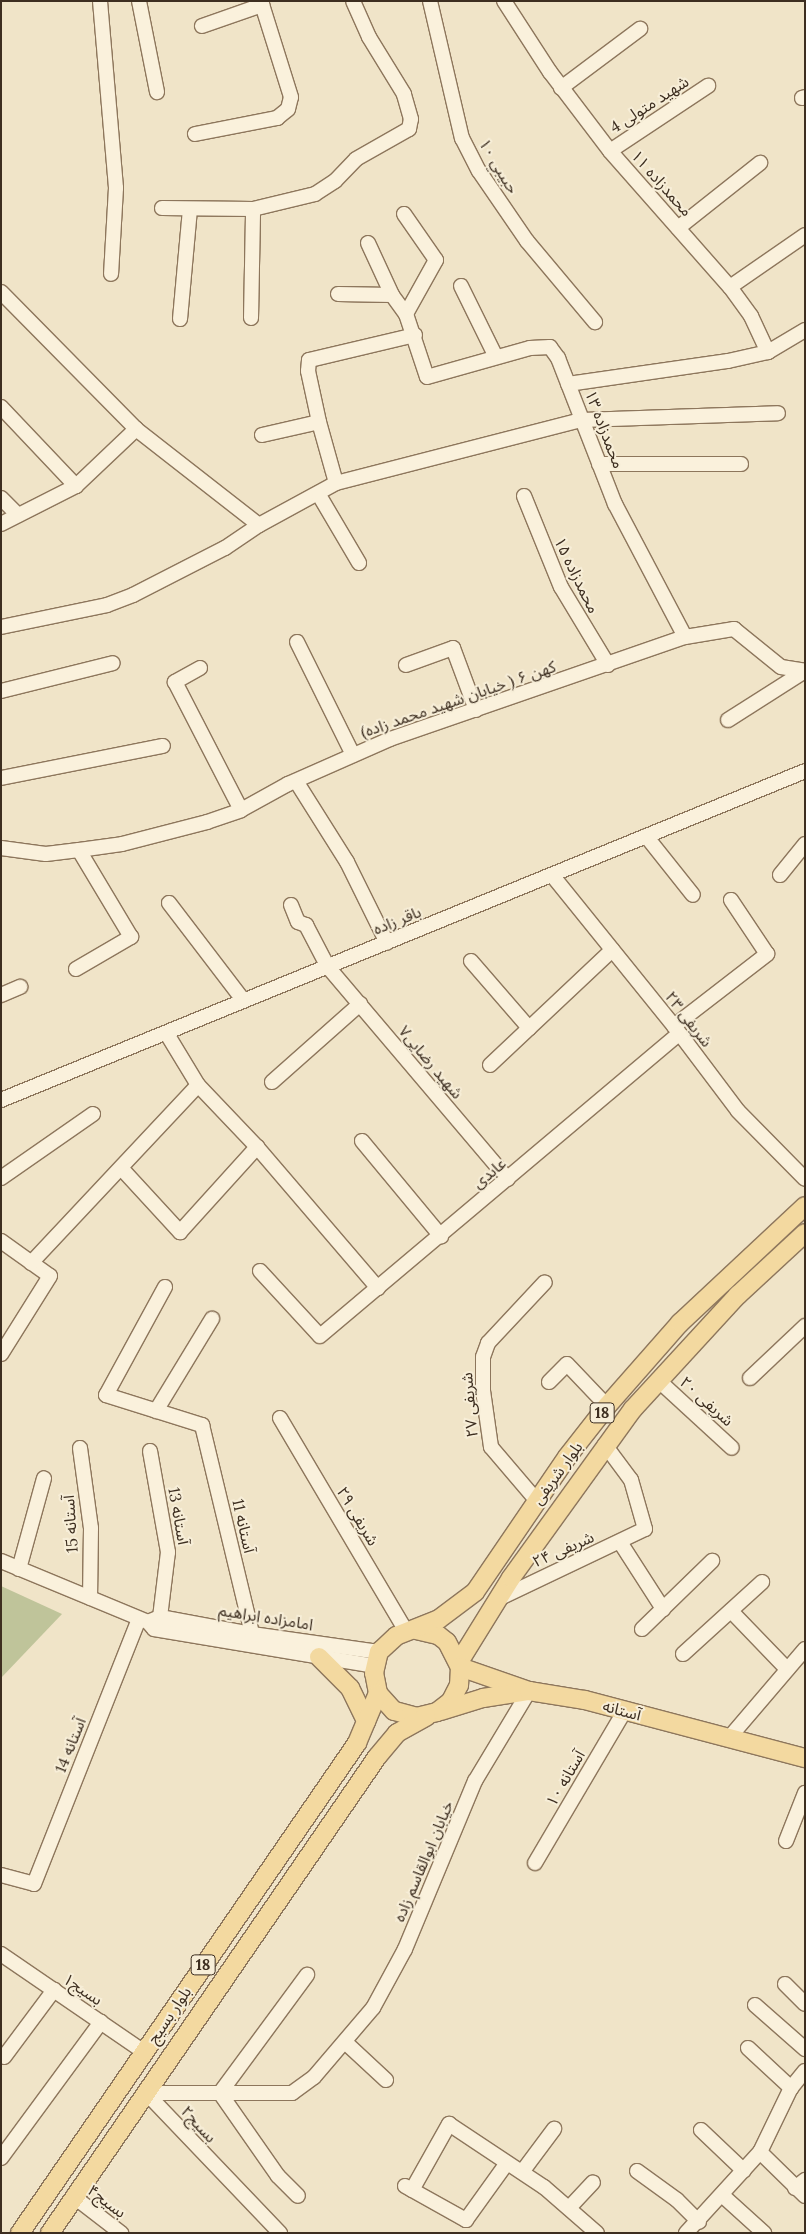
<!DOCTYPE html>
<meta charset="utf-8">
<style>
body{margin:0}
#map{position:relative;width:806px;height:2234px;overflow:hidden;background:#f0e4c8;font-family:Lora,"Noto Sans Arabic",serif}
div>[style]{position:absolute}
.cemetery>*{inset:0;background:#bfc49a}
.roads{filter:drop-shadow(1px 0 #8d765c) drop-shadow(-1px 0 #8d765c) drop-shadow(0 1px #8d765c) drop-shadow(0 -1px #8d765c)}
.minor>*{height:14px;margin:-7px;padding:0 7px;transform-origin:7px;border-radius:7px;background:#faf1dc}
.major>*{height:18px;margin:-9px;padding:0 9px;transform-origin:9px;border-radius:9px;background:#f3d9a0}
span{translate:-50% -50%;white-space:nowrap;text-align:center;line-height:1.15;-webkit-text-stroke:4px #f7eed8;paint-order:stroke}
.shield-label span{padding:1px 4px;background:#f7eed8;border:1px solid;border-radius:4px;-webkit-text-stroke-width:0}
.shield-label{font-size:15px;color:#3d2e20;font-weight:700}
.street-label{font-size:16px;color:#3d2e20}
.frame{position:absolute;inset:0;border:2px solid #3d2e20;pointer-events:none}
</style>
<div id="map">
<div class="cemetery">
<div style="clip-path:polygon(1px 1586px,62px 1614px,1px 1678px)"></div>
</div>
<div class="roads">
<div class="minor">
<div style="left:100px;top:1px;width:188px;rotate:85.1deg"></div>
<div style="left:116px;top:188px;width:86px;rotate:93.3deg"></div>
<div style="left:139px;top:1px;width:93px;rotate:78.8deg"></div>
<div style="left:430px;top:1px;width:141px;rotate:76.9deg"></div>
<div style="left:462px;top:138px;width:37px;rotate:63deg"></div>
<div style="left:479px;top:171px;width:85px;rotate:55.6deg"></div>
<div style="left:527px;top:241px;width:106px;rotate:50deg"></div>
<div style="left:504px;top:1px;width:85px;rotate:57.1deg"></div>
<div style="left:550px;top:72px;width:99px;rotate:52.8deg"></div>
<div style="left:610px;top:151px;width:181px;rotate:48.6deg"></div>
<div style="left:730px;top:287px;width:36px;rotate:54deg"></div>
<div style="left:751px;top:316px;width:40px;rotate:65deg"></div>
<div style="left:768px;top:352px;width:43px;rotate:-30.7deg"></div>
<div style="left:202px;top:26px;width:64px;rotate:-19.3deg"></div>
<div style="left:561px;top:88px;width:99px;rotate:-36.8deg"></div>
<div style="left:802px;top:98px;width:3px;rotate:-18deg"></div>
<div style="left:195px;top:134px;width:84px;rotate:-11deg"></div>
<div style="left:277px;top:118px;width:14px;rotate:-39deg"></div>
<div style="left:288px;top:109px;width:12px;rotate:-76deg"></div>
<div style="left:291px;top:97px;width:101px;rotate:-107.4deg"></div>
<div style="left:610px;top:151px;width:118px;rotate:-33.6deg"></div>
<div style="left:162px;top:208px;width:91px;rotate:0.6deg"></div>
<div style="left:404px;top:214px;width:56px;rotate:55.2deg"></div>
<div style="left:436px;top:260px;width:62px;rotate:119.1deg"></div>
<div style="left:678px;top:228px;width:105px;rotate:-38.4deg"></div>
<div style="left:368px;top:243px;width:57px;rotate:65.2deg"></div>
<div style="left:392px;top:295px;width:24px;rotate:54deg"></div>
<div style="left:406px;top:314px;width:66px;rotate:71.6deg"></div>
<div style="left:427px;top:377px;width:107px;rotate:-15.7deg"></div>
<div style="left:530px;top:348px;width:20px;rotate:-3deg"></div>
<div style="left:550px;top:347px;width:14px;rotate:54deg"></div>
<div style="left:558px;top:358px;width:157px;rotate:68.7deg"></div>
<div style="left:615px;top:504px;width:150px;rotate:62.2deg"></div>
<div style="left:461px;top:286px;width:79px;rotate:63.8deg"></div>
<div style="left:730px;top:287px;width:91px;rotate:-34.7deg"></div>
<div style="left:1px;top:292px;width:192px;rotate:45.4deg"></div>
<div style="left:136px;top:429px;width:156px;rotate:38deg"></div>
<div style="left:259px;top:525px;width:88px;rotate:-28.6deg"></div>
<div style="left:338px;top:294px;width:54px;rotate:1.1deg"></div>
<div style="left:251px;top:318px;width:109px;rotate:-88.9deg"></div>
<div style="left:253px;top:209px;width:64px;rotate:-13.6deg"></div>
<div style="left:315px;top:194px;width:24px;rotate:-33deg"></div>
<div style="left:335px;top:181px;width:30px;rotate:-46deg"></div>
<div style="left:356px;top:159px;width:61px;rotate:-29.5deg"></div>
<div style="left:409px;top:129px;width:10px;rotate:-79deg"></div>
<div style="left:411px;top:119px;width:26px;rotate:-106deg"></div>
<div style="left:404px;top:94px;width:67px;rotate:-121.6deg"></div>
<div style="left:369px;top:37px;width:39px;rotate:-114deg"></div>
<div style="left:180px;top:319px;width:110px;rotate:-84.8deg"></div>
<div style="left:415px;top:335px;width:109px;rotate:166.7deg"></div>
<div style="left:309px;top:360px;width:11px;rotate:95deg"></div>
<div style="left:308px;top:371px;width:52px;rotate:77.8deg"></div>
<div style="left:319px;top:422px;width:63px;rotate:74.4deg"></div>
<div style="left:336px;top:483px;width:254px;rotate:-14.4deg"></div>
<div style="left:582px;top:420px;width:196px;rotate:-2deg"></div>
<div style="left:568px;top:384px;width:162px;rotate:-8.2deg"></div>
<div style="left:728px;top:361px;width:41px;rotate:-12.7deg"></div>
<div style="left:1px;top:407px;width:109px;rotate:46.5deg"></div>
<div style="left:262px;top:435px;width:58px;rotate:-12.8deg"></div>
<div style="left:599px;top:464px;width:142px"></div>
<div style="left:319px;top:495px;width:79px;rotate:59.5deg"></div>
<div style="left:524px;top:496px;width:98px;rotate:67.9deg"></div>
<div style="left:561px;top:587px;width:91px;rotate:58.9deg"></div>
<div style="left:1px;top:498px;width:24px;rotate:45deg"></div>
<div style="left:1px;top:524px;width:84px;rotate:-26.9deg"></div>
<div style="left:76px;top:486px;width:83px;rotate:-43.5deg"></div>
<div style="left:1px;top:627px;width:108px;rotate:-11.7deg"></div>
<div style="left:107px;top:605px;width:28px;rotate:-21deg"></div>
<div style="left:133px;top:595px;width:103px;rotate:-27.1deg"></div>
<div style="left:225px;top:548px;width:41px;rotate:-34.1deg"></div>
<div style="left:297px;top:642px;width:126px;rotate:63.6deg"></div>
<div style="left:406px;top:665px;width:50px;rotate:-19.9deg"></div>
<div style="left:453px;top:648px;width:66px;rotate:69.6deg"></div>
<div style="left:200px;top:668px;width:29px;rotate:151deg"></div>
<div style="left:175px;top:682px;width:144px;rotate:62.7deg"></div>
<div style="left:1px;top:691px;width:115px;rotate:-14deg"></div>
<div style="left:728px;top:720px;width:91px;rotate:-32.5deg"></div>
<div style="left:1px;top:778px;width:165px;rotate:-11.2deg"></div>
<div style="left:296px;top:781px;width:96px;rotate:57.8deg"></div>
<div style="left:347px;top:862px;width:90px;rotate:63.7deg"></div>
<div style="left:646px;top:836px;width:75px;rotate:51.5deg"></div>
<div style="left:1px;top:848px;width:45px;rotate:7.6deg"></div>
<div style="left:46px;top:854px;width:33px;rotate:-7deg"></div>
<div style="left:79px;top:850px;width:43px;rotate:-7.9deg"></div>
<div style="left:122px;top:844px;width:88px;rotate:-14.5deg"></div>
<div style="left:207px;top:822px;width:36px;rotate:-19deg"></div>
<div style="left:241px;top:810px;width:54px;rotate:-29deg"></div>
<div style="left:288px;top:784px;width:111px;rotate:-23.8deg"></div>
<div style="left:390px;top:739px;width:312px;rotate:-19.1deg"></div>
<div style="left:685px;top:637px;width:50px;rotate:-9.3deg"></div>
<div style="left:734px;top:629px;width:60px;rotate:39deg"></div>
<div style="left:781px;top:667px;width:24px;rotate:9deg"></div>
<div style="left:552px;top:875px;width:194px;rotate:51.1deg"></div>
<div style="left:674px;top:1026px;width:106px;rotate:53deg"></div>
<div style="left:738px;top:1111px;width:95px;rotate:45.4deg"></div>
<div style="left:780px;top:875px;width:40px;rotate:-51deg"></div>
<div style="left:169px;top:903px;width:123px;rotate:52.6deg"></div>
<div style="left:291px;top:905px;width:18px;rotate:68deg"></div>
<div style="left:298px;top:922px;width:9px;rotate:21deg"></div>
<div style="left:306px;top:925px;width:47px;rotate:62.4deg"></div>
<div style="left:328px;top:967px;width:278px;rotate:49.7deg"></div>
<div style="left:471px;top:961px;width:89px;rotate:49.1deg"></div>
<div style="left:76px;top:969px;width:64px;rotate:-30.2deg"></div>
<div style="left:131px;top:937px;width:101px;rotate:-120.9deg"></div>
<div style="left:1px;top:995px;width:21px;rotate:-23deg"></div>
<div style="left:674px;top:1026px;width:118px;rotate:-37.7deg"></div>
<div style="left:767px;top:954px;width:65px;rotate:-123.7deg"></div>
<div style="left:167px;top:1034px;width:60px;rotate:58.7deg"></div>
<div style="left:198px;top:1085px;width:86px;rotate:46.4deg"></div>
<div style="left:257px;top:1147px;width:186px;rotate:49.4deg"></div>
<div style="left:490px;top:1065px;width:168px;rotate:-43.3deg"></div>
<div style="left:272px;top:1082px;width:118px;rotate:-41.6deg"></div>
<div style="left:1px;top:1100px;width:869px;rotate:-22.25deg"></div>
<div style="left:362px;top:1141px;width:124px;rotate:50.3deg"></div>
<div style="left:122px;top:1169px;width:86px;rotate:47.4deg"></div>
<div style="left:180px;top:1232px;width:115px;rotate:-47.8deg"></div>
<div style="left:1px;top:1178px;width:112px;rotate:-34.8deg"></div>
<div style="left:1px;top:1241px;width:60px;rotate:35.5deg"></div>
<div style="left:50px;top:1276px;width:92px;rotate:122.1deg"></div>
<div style="left:31px;top:1263px;width:244px;rotate:-46.8deg"></div>
<div style="left:260px;top:1271px;width:88px;rotate:47.3deg"></div>
<div style="left:320px;top:1336px;width:469px;rotate:-40.1deg"></div>
<div style="left:165px;top:1287px;width:123px;rotate:118.6deg"></div>
<div style="left:106px;top:1395px;width:101px;rotate:17.4deg"></div>
<div style="left:202px;top:1425px;width:215px;rotate:76.5deg"></div>
<div style="left:750px;top:1378px;width:76px;rotate:-43.4deg"></div>
<div style="left:658px;top:1380px;width:100px;rotate:42.6deg"></div>
<div style="left:549px;top:1382px;width:25px;rotate:-45deg"></div>
<div style="left:567px;top:1364px;width:58px;rotate:46.4deg"></div>
<div style="left:156px;top:1411px;width:108px;rotate:-58.7deg"></div>
<div style="left:280px;top:1418px;width:247px;rotate:59.4deg"></div>
<div style="left:80px;top:1448px;width:81px;rotate:82.2deg"></div>
<div style="left:91px;top:1528px;width:70px;rotate:90.8deg"></div>
<div style="left:150px;top:1451px;width:103px;rotate:79.9deg"></div>
<div style="left:168px;top:1552px;width:65px;rotate:97deg"></div>
<div style="left:537px;top:1501px;width:71px;rotate:-130.4deg"></div>
<div style="left:491px;top:1447px;width:57px;rotate:-98.1deg"></div>
<div style="left:483px;top:1391px;width:34px;rotate:-90deg"></div>
<div style="left:483px;top:1357px;width:15px;rotate:-70deg"></div>
<div style="left:488px;top:1343px;width:83px;rotate:-46.9deg"></div>
<div style="left:620px;top:1542px;width:80px;rotate:57.3deg"></div>
<div style="left:1px;top:1561px;width:159px;rotate:22.5deg"></div>
<div style="left:148px;top:1622px;width:9px;rotate:49deg"></div>
<div style="left:154px;top:1629px;width:223px;rotate:9.5deg"></div>
<div style="left:19px;top:1569px;width:94px;rotate:-74.6deg"></div>
<div style="left:496px;top:1600px;width:165px;rotate:-25.5deg"></div>
<div style="left:645px;top:1529px;width:51px;rotate:-105.9deg"></div>
<div style="left:631px;top:1480px;width:44px;rotate:-126.6deg"></div>
<div style="left:731px;top:1611px;width:81px;rotate:46deg"></div>
<div style="left:148px;top:1622px;width:13px;rotate:-23deg"></div>
<div style="left:160px;top:1617px;width:94px;rotate:10.5deg"></div>
<div style="left:252px;top:1634px;width:128px;rotate:8.1deg"></div>
<div style="left:642px;top:1629px;width:98px;rotate:-44.2deg"></div>
<div style="left:683px;top:1654px;width:107px;rotate:-42.3deg"></div>
<div style="left:729px;top:1738px;width:117px;rotate:-49.5deg"></div>
<div style="left:786px;top:1841px;width:52px;rotate:-68.4deg"></div>
<div style="left:535px;top:1863px;width:178px;rotate:-59.5deg"></div>
<div style="left:1px;top:1875px;width:34px;rotate:15deg"></div>
<div style="left:34px;top:1884px;width:285px;rotate:-68.4deg"></div>
<div style="left:1px;top:1954px;width:173px;rotate:34.4deg"></div>
<div style="left:785px;top:1984px;width:28px;rotate:45deg"></div>
<div style="left:755px;top:2005px;width:67px;rotate:41.3deg"></div>
<div style="left:345px;top:2042px;width:56px;rotate:42.8deg"></div>
<div style="left:748px;top:2048px;width:59px;rotate:42.9deg"></div>
<div style="left:4px;top:2057px;width:84px;rotate:-53.3deg"></div>
<div style="left:220px;top:2093px;width:147px;rotate:-53.6deg"></div>
<div style="left:220px;top:2093px;width:101px;rotate:55.1deg"></div>
<div style="left:278px;top:2176px;width:28px;rotate:45deg"></div>
<div style="left:701px;top:2130px;width:59px;rotate:43.6deg"></div>
<div style="left:760px;top:2152px;width:63px;rotate:44.4deg"></div>
<div style="left:1px;top:2158px;width:169px;rotate:-53.7deg"></div>
<div style="left:637px;top:2171px;width:49px;rotate:35.9deg"></div>
<div style="left:677px;top:2200px;width:31px;rotate:45deg"></div>
<div style="left:522px;top:2172px;width:54px;rotate:-53.3deg"></div>
<div style="left:405px;top:2186px;width:70px;rotate:29.1deg"></div>
<div style="left:466px;top:2220px;width:70px;rotate:-54.3deg"></div>
<div style="left:795px;top:2188px;width:13px;rotate:-39deg"></div>
<div style="left:412px;top:2190px;width:76px;rotate:-60.7deg"></div>
<div style="left:449px;top:2124px;width:114px;rotate:33.6deg"></div>
<div style="left:544px;top:2187px;width:70px;rotate:41deg"></div>
<div style="left:722px;top:2195px;width:57px;rotate:42.1deg"></div>
<div style="left:73px;top:2196px;width:61px;rotate:37.6deg"></div>
<div style="left:569px;top:2208px;width:35px;rotate:-47deg"></div>
<div style="left:280px;top:2233px;width:194px;rotate:-133.7deg"></div>
<div style="left:146px;top:2093px;width:146px"></div>
<div style="left:292px;top:2093px;width:27px;rotate:-36deg"></div>
<div style="left:314px;top:2077px;width:91px;rotate:-49.5deg"></div>
<div style="left:373px;top:2008px;width:67px;rotate:-61.5deg"></div>
<div style="left:405px;top:1949px;width:182px;rotate:-67.4deg"></div>
<div style="left:475px;top:1781px;width:105px;rotate:-59deg"></div>
<div style="left:686px;top:2233px;width:110px;rotate:-47.6deg"></div>
<div style="left:760px;top:2152px;width:71px;rotate:-64.2deg"></div>
<div style="left:791px;top:2088px;width:22px;rotate:-51deg"></div>
</div>
<div class="major">
<div style="left:416px;top:1630px;width:23px;rotate:13deg"></div>
<div style="left:438px;top:1635px;width:11px;rotate:38deg"></div>
<div style="left:447px;top:1642px;width:28px;rotate:63deg"></div>
<div style="left:460px;top:1667px;width:18px;rotate:93deg"></div>
<div style="left:459px;top:1685px;width:18px;rotate:117deg"></div>
<div style="left:451px;top:1701px;width:18px;rotate:142deg"></div>
<div style="left:437px;top:1712px;width:21px;rotate:166deg"></div>
<div style="left:417px;top:1717px;width:24px;rotate:-165deg"></div>
<div style="left:394px;top:1711px;width:24px;rotate:-132deg"></div>
<div style="left:378px;top:1693px;width:20px;rotate:-101deg"></div>
<div style="left:374px;top:1673px;width:22px;rotate:-77deg"></div>
<div style="left:379px;top:1652px;width:23px;rotate:-43deg"></div>
<div style="left:396px;top:1636px;width:46px;rotate:-21.6deg"></div>
<div style="left:439px;top:1619px;width:45px;rotate:-36.9deg"></div>
<div style="left:475px;top:1592px;width:163px;rotate:-55.7deg"></div>
<div style="left:567px;top:1457px;width:65px;rotate:-51.9deg"></div>
<div style="left:607px;top:1406px;width:111px;rotate:-48.7deg"></div>
<div style="left:680px;top:1323px;width:171px;rotate:-43.1deg"></div>
<div style="left:319px;top:1657px;width:44px;rotate:45deg"></div>
<div style="left:350px;top:1688px;width:37px;rotate:64deg"></div>
<div style="left:459px;top:1662px;width:99px;rotate:-58.2deg"></div>
<div style="left:511px;top:1578px;width:208px;rotate:-54.2deg"></div>
<div style="left:633px;top:1409px;width:155px;rotate:-47.4deg"></div>
<div style="left:738px;top:1295px;width:91px;rotate:-42.8deg"></div>
<div style="left:460px;top:1667px;width:73px;rotate:19.2deg"></div>
<div style="left:441px;top:1711px;width:44px;rotate:-17.2deg"></div>
<div style="left:483px;top:1698px;width:47px;rotate:-8.7deg"></div>
<div style="left:529px;top:1691px;width:57px;rotate:9.1deg"></div>
<div style="left:585px;top:1700px;width:228px;rotate:14.8deg"></div>
<div style="left:20px;top:2233px;width:595px;rotate:-55.48deg"></div>
<div style="left:357px;top:1743px;width:54px;rotate:-67.2deg"></div>
<div style="left:50px;top:2233px;width:577px;rotate:-55.51deg"></div>
<div style="left:377px;top:1757px;width:31px;rotate:-50deg"></div>
<div style="left:397px;top:1733px;width:33px;rotate:-29deg"></div>
</div>
</div>
<div class="shield-label">
<span style="left:602px;top:1413px">18</span>
<span style="left:203px;top:1965px">18</span>
</div>
<div class="street-label">
<span style="left:649px;top:104px;rotate:-33deg">شهید متولی 4</span>
<span style="left:499px;top:166px;rotate:59deg">حبيبي ١٠</span>
<span style="left:662px;top:183px;rotate:48deg">محمدزاده ۱۱</span>
<span style="left:605px;top:429px;rotate:69deg">محمدزاده ۱۳</span>
<span style="left:577px;top:575px;rotate:64deg">محمدزاده ۱۵</span>
<span style="left:458px;top:699px;rotate:-19deg">کهن ۶ ( خیابان شهید محمد زاده)</span>
<span style="left:397px;top:920px;rotate:-22deg">باقر زاده</span>
<span style="left:689px;top:1019px;rotate:52deg">شریفی ۲۳</span>
<span style="left:431px;top:1062px;rotate:50deg">شهید رضایی۷</span>
<span style="left:489px;top:1173px;rotate:-40deg">عابدی</span>
<span style="left:707px;top:1401px;rotate:42deg">شریفی ۲۰</span>
<span style="left:469px;top:1405px;rotate:-95deg">شریفی ۲۷</span>
<span style="left:557px;top:1473px;rotate:-54deg">بلوار شریفی</span>
<span style="left:179px;top:1516px;rotate:80deg">آستانه 13</span>
<span style="left:358px;top:1516px;rotate:59deg">شریفی ۲۹</span>
<span style="left:70px;top:1524px;rotate:-94deg">آستانه 15</span>
<span style="left:244px;top:1526px;rotate:77deg">آستانه 11</span>
<span style="left:563px;top:1549px;rotate:-24deg">شریفی ۲۴</span>
<span style="left:266px;top:1617px;rotate:9deg">امامزاده ابراهیم</span>
<span style="left:622px;top:1710px;rotate:15deg">آستانه</span>
<span style="left:70px;top:1745px;rotate:-68deg">آستانه 14</span>
<span style="left:565px;top:1778px;rotate:-60deg">آستانه ۱۰</span>
<span style="left:423px;top:1861px;rotate:-67deg">خیابان ابوالقاسم زاده</span>
<span style="left:83px;top:1989px;rotate:34deg">بسیج۱</span>
<span style="left:169px;top:2015px;rotate:-56deg">بلوار بسیج</span>
<span style="left:199px;top:2124px;rotate:47deg">بسیج۲</span>
<span style="left:107px;top:2201px;rotate:37deg">بسیج۴</span>
</div>
<div class="frame"></div>
</div>
